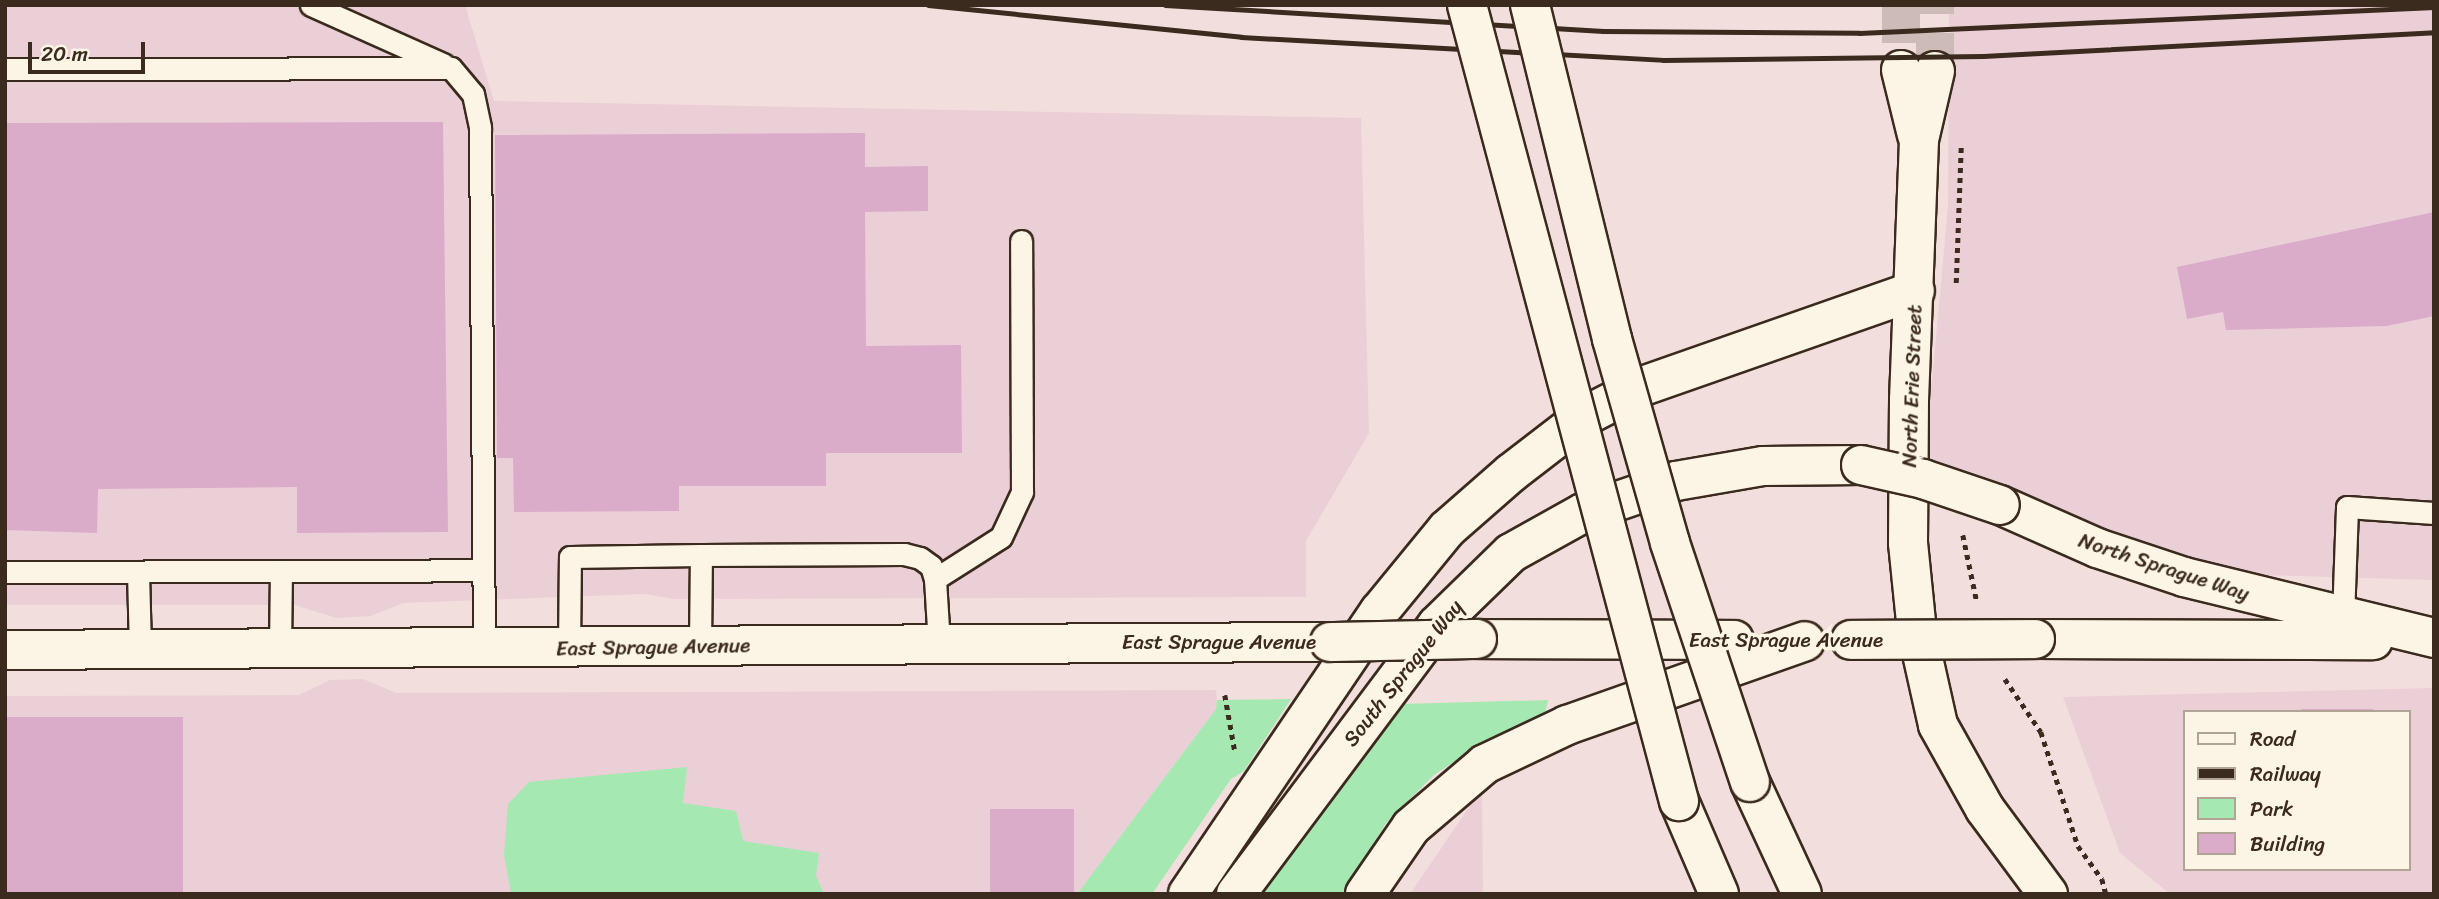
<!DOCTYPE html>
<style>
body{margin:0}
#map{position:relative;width:2439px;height:899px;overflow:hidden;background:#f2dfdd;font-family:Sriracha,sans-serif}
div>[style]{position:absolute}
.built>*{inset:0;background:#ebcfd7}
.green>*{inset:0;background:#a6e8b2}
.building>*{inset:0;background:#dbabca;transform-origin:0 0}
.street-tunnel>*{height:38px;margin-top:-19px;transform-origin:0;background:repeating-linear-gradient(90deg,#cdbbb7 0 38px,transparent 0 57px)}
.path>*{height:4.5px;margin-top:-2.25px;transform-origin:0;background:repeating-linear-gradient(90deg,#3b2a1e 0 5px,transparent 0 10px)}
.roads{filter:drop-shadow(2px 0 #3b2a1e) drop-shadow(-2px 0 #3b2a1e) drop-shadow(0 2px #3b2a1e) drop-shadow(0 -2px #3b2a1e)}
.lane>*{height:21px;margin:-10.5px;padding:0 10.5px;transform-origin:10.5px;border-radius:10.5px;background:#fcf5e5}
.street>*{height:38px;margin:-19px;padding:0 19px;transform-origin:19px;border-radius:19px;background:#fcf5e5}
.primary>*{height:38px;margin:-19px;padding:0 19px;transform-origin:19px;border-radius:19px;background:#fcf5e5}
.highway>*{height:38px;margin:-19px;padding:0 19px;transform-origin:19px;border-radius:19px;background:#fcf5e5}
.rail>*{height:5px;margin:-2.5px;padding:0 2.5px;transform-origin:2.5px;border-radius:2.5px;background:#3b2a1e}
.bridges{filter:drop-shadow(2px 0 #3b2a1e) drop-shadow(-2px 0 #3b2a1e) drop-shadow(0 2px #3b2a1e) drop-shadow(0 -2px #3b2a1e)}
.primary-bridge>*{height:38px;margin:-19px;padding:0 19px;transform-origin:19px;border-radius:19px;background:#fcf5e5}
.highway-bridge>*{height:38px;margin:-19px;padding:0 19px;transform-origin:19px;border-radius:19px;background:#fcf5e5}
span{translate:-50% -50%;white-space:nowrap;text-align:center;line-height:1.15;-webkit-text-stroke:7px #fcf5e5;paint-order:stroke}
.street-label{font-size:21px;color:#3b2a1e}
.frame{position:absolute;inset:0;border:7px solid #3b2a1e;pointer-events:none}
.legend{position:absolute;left:2183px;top:710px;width:228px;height:161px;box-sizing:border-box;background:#fcf5e5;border:2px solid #afa495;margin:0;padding:9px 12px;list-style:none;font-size:21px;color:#3b2a1e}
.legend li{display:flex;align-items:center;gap:14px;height:35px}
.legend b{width:35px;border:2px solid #afa495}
.scale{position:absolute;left:28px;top:42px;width:117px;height:32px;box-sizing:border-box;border:4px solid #3b2a1e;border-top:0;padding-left:9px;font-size:21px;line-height:24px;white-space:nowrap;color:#3b2a1e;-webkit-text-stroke:5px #fcf5e5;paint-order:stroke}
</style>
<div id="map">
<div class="built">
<div style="clip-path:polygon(5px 5px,465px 5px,494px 101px,1361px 118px,1369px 433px,1306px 541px,1306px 597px,674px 599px,645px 594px,403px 603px,371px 616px,336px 618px,295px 605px,5px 605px)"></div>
<div style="clip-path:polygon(1949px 5px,2434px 5px,2434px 580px,2263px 575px,2177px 560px,2086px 524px,2000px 482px,1925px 457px,1948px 206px)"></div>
<div style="clip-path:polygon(363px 679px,396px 693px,1216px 690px,1217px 700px,1216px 709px,1077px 894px,5px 894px,5px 696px,299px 695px,330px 680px)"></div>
<div style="clip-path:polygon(evenodd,2434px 688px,2434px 894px,2170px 894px,2120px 853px,2063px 697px,2434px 688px,2185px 712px,2409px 712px,2409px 869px,2185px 869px,2185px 712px)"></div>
<div style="clip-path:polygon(1482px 788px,1483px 894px,1410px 894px)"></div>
</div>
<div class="green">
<div style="clip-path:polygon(1291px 699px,1244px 771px,1231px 779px,1152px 894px,1077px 894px,1216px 709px,1217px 700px)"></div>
<div style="clip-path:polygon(1548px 700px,1545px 713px,1486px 741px,1434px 775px,1386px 823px,1344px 894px,1262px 894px,1401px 704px)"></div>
<div style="clip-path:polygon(687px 767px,683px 803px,736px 811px,743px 841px,819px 853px,816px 876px,824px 894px,511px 894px,504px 855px,508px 804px,529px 782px)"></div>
</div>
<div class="building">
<div style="clip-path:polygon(443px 122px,448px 532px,297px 533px,297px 487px,98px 489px,97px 533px,5px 530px,5px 123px)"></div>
<div style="clip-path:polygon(865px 133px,865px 167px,928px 166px,928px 211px,865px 212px,866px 346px,961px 345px,962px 453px,826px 453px,826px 486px,679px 486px,679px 511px,514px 512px,513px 458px,497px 458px,495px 135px)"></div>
<div style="clip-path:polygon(2434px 212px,2434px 316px,2387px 326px,2226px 330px,2223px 312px,2187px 319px,2177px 267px)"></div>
<div style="left:2301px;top:709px;width:72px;height:3px"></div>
<div style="left:5px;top:717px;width:178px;height:177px"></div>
<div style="left:990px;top:809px;width:84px;height:85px"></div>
</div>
<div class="street-tunnel">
<div style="left:1901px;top:5px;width:65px;rotate:90deg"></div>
<div style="left:1935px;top:71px;width:66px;rotate:-90deg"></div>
</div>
<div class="path">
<div style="left:1956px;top:283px;width:138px;rotate:-87.9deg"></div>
<div style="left:1963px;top:535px;width:68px;rotate:78.2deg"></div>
<div style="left:2005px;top:679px;width:64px;rotate:55.8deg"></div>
<div style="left:2041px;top:732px;width:120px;rotate:72deg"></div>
<div style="left:2078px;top:846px;width:41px;rotate:54deg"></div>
<div style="left:2102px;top:879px;width:16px;rotate:75deg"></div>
<div style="left:1225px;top:695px;width:58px;rotate:80deg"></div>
</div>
<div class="roads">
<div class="lane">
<div style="left:311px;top:5px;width:145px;rotate:24.1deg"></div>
<div style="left:5px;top:69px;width:446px;rotate:-0.1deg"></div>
<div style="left:451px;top:68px;width:34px;rotate:50deg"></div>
<div style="left:473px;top:94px;width:35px;rotate:78deg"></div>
<div style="left:480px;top:128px;width:520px;rotate:89.56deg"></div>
<div style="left:5px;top:572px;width:478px;rotate:-0.2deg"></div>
<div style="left:138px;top:572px;width:78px;rotate:88.5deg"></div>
<div style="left:935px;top:579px;width:78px;rotate:-32.5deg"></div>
<div style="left:1001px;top:537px;width:50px;rotate:-65deg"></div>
<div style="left:1022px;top:492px;width:251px;rotate:-90.2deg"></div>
<div style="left:2343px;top:617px;width:110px;rotate:-87.9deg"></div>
<div style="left:2347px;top:507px;width:87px;rotate:3.9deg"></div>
<div style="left:700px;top:646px;width:91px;rotate:-89.4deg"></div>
<div style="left:569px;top:649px;width:92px;rotate:-89.4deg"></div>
<div style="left:570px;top:557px;width:131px;rotate:-0.9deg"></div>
<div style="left:701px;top:555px;width:203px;rotate:-0.3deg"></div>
<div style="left:904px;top:554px;width:16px;rotate:14deg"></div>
<div style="left:920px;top:558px;width:14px;rotate:36deg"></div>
<div style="left:931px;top:566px;width:14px;rotate:73deg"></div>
<div style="left:935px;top:579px;width:66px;rotate:86.5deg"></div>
<div style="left:280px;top:650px;width:79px;rotate:-89.3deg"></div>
</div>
<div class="street">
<div style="left:1901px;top:70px;width:67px;rotate:76.2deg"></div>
<div style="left:1935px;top:71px;width:71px;rotate:103.1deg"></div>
<div style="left:1919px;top:140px;width:260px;rotate:92.2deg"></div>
<div style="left:1909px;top:400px;width:143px;rotate:90.4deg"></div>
<div style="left:1908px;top:543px;width:88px;rotate:84.2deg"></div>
<div style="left:1917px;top:631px;width:96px;rotate:77.4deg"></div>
<div style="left:1938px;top:725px;width:96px;rotate:60.8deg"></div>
<div style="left:1985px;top:809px;width:106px;rotate:53.5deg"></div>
</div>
<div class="primary">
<div style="left:2000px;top:505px;width:106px;rotate:23.9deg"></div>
<div style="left:2097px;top:548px;width:92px;rotate:18.4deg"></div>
<div style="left:2184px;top:577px;width:257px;rotate:13.7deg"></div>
<div style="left:1477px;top:639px;width:257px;rotate:0.2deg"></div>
<div style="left:2035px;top:639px;width:338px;rotate:0.2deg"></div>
<div style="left:5px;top:650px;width:1325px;rotate:-0.35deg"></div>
<div style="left:1188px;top:894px;width:341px;rotate:-55.9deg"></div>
<div style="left:1379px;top:612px;width:107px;rotate:-50.7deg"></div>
<div style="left:1447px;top:529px;width:85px;rotate:-41.2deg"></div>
<div style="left:1511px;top:473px;width:93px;rotate:-37.6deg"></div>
<div style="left:1585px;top:416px;width:65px;rotate:-27.3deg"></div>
<div style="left:1643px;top:386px;width:288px;rotate:-19.3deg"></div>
<div style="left:1236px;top:894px;width:336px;rotate:-53.2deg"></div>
<div style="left:1437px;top:625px;width:103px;rotate:-44.2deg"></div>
<div style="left:1511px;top:553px;width:82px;rotate:-29.1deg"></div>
<div style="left:1583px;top:513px;width:98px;rotate:-19deg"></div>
<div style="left:1676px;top:481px;width:88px;rotate:-9.8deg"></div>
<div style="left:1763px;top:466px;width:98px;rotate:-0.6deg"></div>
<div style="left:1365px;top:894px;width:81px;rotate:-55.5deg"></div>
<div style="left:1411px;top:827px;width:97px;rotate:-40.4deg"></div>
<div style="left:1485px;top:764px;width:91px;rotate:-25.4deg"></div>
<div style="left:1567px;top:725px;width:252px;rotate:-19.4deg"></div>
</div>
<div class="highway">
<div style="left:1750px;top:782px;width:123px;rotate:65.1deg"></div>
<div style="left:1679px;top:801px;width:101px;rotate:66.7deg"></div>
</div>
</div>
<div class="rail">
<div style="left:928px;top:5px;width:315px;rotate:5.8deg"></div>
<div style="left:1241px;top:37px;width:423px;rotate:3.1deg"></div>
<div style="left:1663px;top:60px;width:320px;rotate:-0.7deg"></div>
<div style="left:1983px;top:56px;width:452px;rotate:-3deg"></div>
<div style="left:1165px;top:5px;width:439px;rotate:3.4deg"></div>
<div style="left:1603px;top:31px;width:256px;rotate:0.4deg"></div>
<div style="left:1859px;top:33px;width:576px;rotate:-2.59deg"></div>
</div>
<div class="bridges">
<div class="primary-bridge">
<div style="left:1861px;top:465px;width:64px;rotate:12.7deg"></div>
<div style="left:1923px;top:479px;width:81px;rotate:18.7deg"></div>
<div style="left:1851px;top:640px;width:184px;rotate:-0.3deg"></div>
<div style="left:1330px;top:642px;width:147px;rotate:-1.2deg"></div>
</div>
<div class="highway-bridge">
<div style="left:1467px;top:5px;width:824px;rotate:75.09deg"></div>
<div style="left:1530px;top:5px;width:344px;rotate:76.2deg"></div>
<div style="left:1612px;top:339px;width:212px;rotate:74.1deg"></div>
<div style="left:1670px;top:543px;width:252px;rotate:71.5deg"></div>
</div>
</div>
<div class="street-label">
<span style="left:1912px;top:386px;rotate:-88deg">North Erie Street</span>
<span style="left:2164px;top:567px;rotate:18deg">North Sprague Way</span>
<span style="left:1786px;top:640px">East Sprague Avenue</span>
<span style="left:1219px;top:642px">East Sprague Avenue</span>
<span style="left:653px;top:647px;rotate:-1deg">East Sprague Avenue</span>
<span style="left:1403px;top:673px;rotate:-52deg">South Sprague Way</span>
</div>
<div class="frame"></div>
<ul class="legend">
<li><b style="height:9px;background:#fcf5e5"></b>Road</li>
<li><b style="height:9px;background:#3b2a1e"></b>Railway</li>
<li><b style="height:19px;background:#a6e8b2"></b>Park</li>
<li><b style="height:19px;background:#dbabca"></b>Building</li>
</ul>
<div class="scale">20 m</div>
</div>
